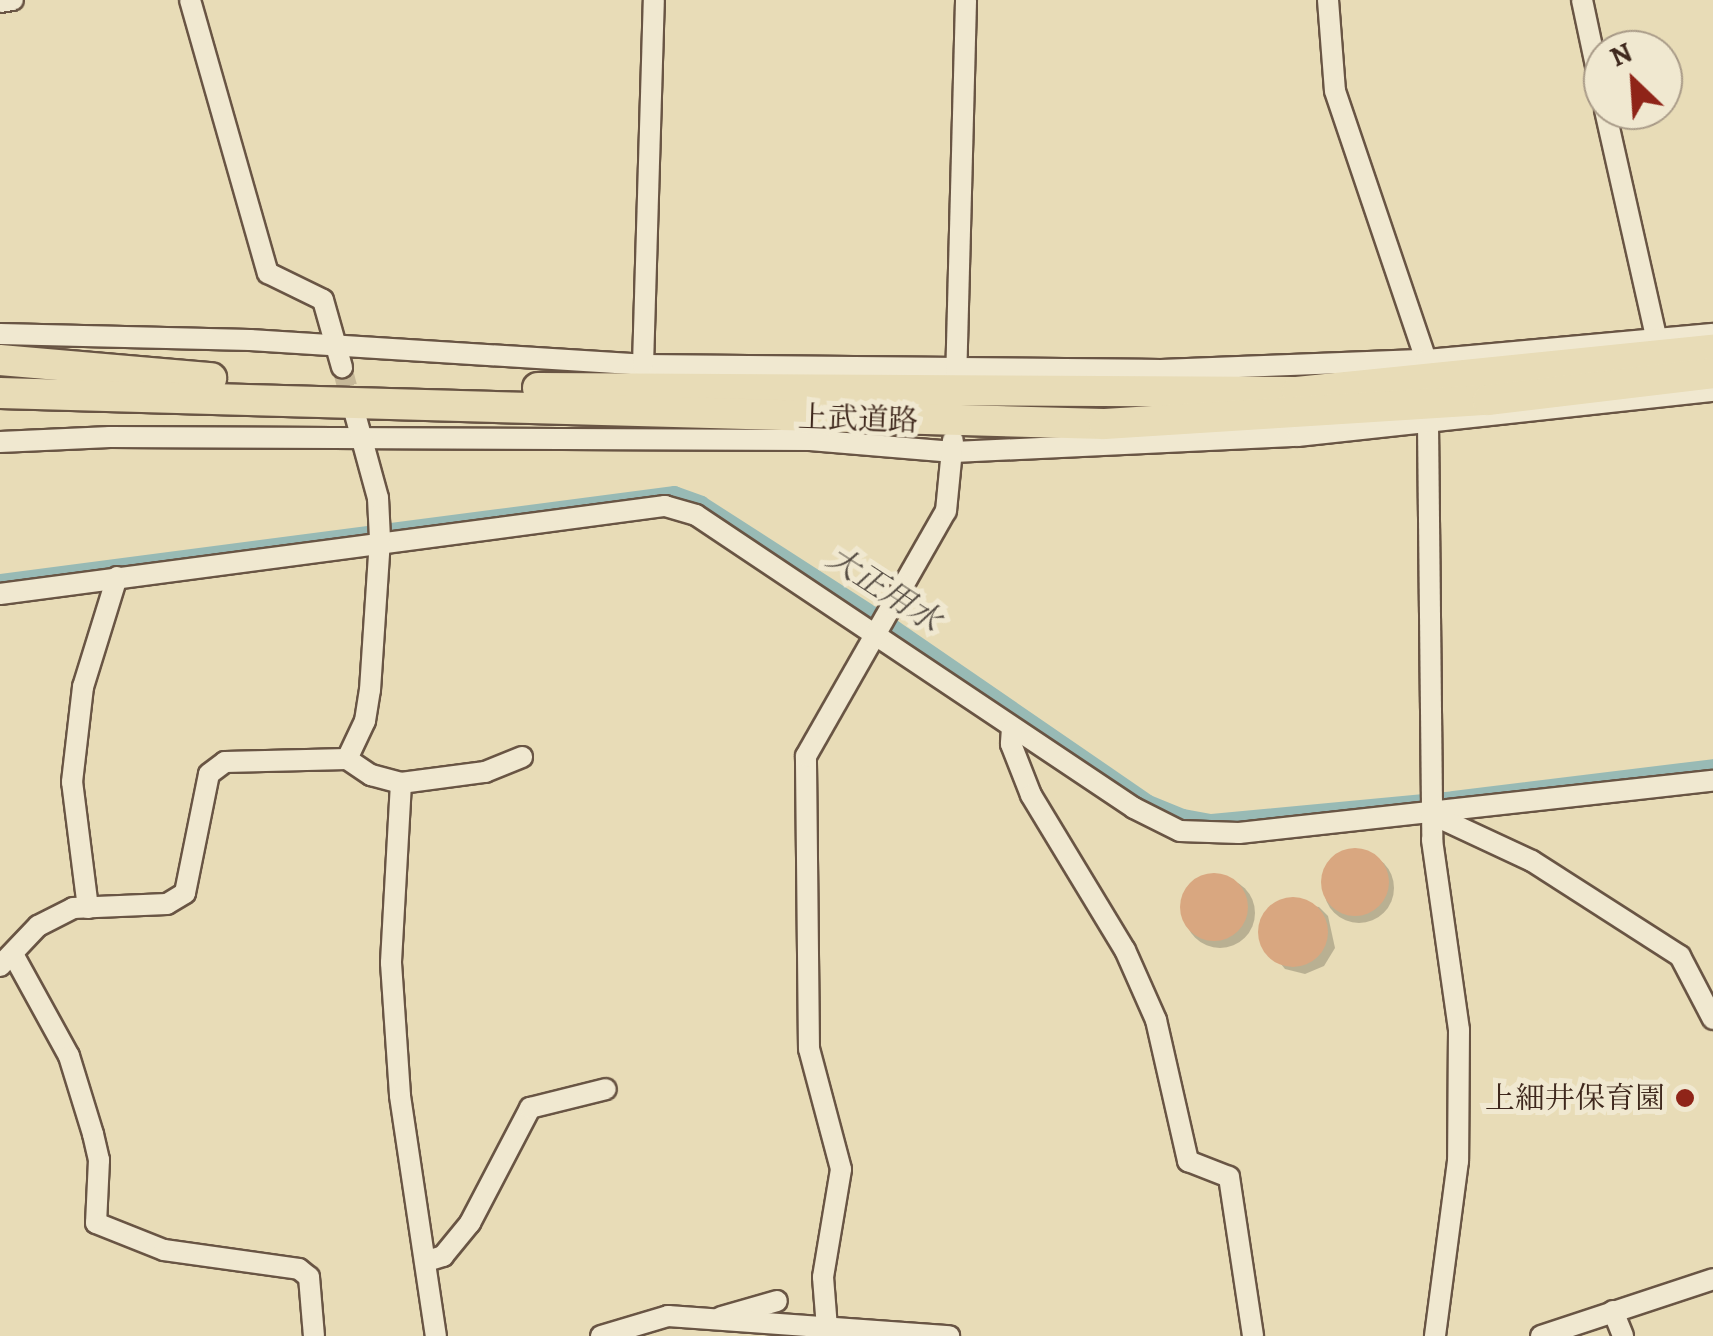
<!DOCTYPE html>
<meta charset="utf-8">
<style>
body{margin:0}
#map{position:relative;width:1713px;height:1336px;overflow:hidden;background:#e8dcb7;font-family:Alegreya,"Noto Serif JP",serif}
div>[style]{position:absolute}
.shadow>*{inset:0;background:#0003}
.round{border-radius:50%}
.canal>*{height:15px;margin:-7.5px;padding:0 7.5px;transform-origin:7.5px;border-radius:7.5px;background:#98bab5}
.building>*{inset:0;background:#d9a780}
.minor-tunnel>*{height:20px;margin-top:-10px;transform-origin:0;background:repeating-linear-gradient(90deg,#c6b898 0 20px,transparent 0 30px)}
.roads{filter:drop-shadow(2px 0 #695544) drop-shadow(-2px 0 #695544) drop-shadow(0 2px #695544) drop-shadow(0 -2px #695544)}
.minor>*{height:20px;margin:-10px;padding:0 10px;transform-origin:10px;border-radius:10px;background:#f0e8d0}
.highway>*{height:30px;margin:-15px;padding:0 15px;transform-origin:15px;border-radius:15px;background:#e8dcb7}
.dots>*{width:28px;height:28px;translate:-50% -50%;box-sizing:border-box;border:5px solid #f0e8d0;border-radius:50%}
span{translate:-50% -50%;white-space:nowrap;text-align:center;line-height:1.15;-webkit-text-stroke:10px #f0e8d0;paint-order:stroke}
.street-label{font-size:30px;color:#3f281d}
.poi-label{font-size:30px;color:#3f281d}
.right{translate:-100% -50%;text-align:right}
.water-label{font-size:32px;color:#554c43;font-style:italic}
.north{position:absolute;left:1583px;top:30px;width:100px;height:100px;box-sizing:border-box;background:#f0e8d0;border:2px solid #a99b88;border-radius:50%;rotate:335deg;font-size:28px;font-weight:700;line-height:40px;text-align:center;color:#3f281d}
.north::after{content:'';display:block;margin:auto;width:35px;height:45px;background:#8f2418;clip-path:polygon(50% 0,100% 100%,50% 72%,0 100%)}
</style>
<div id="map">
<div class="shadow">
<div class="round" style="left:1324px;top:853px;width:70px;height:70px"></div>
<div class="round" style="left:1185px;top:878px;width:70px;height:70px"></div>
<div style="clip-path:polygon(1286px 902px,1319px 907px,1328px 916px,1335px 948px,1324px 966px,1305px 974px,1285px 969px,1263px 942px,1260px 920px)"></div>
</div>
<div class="canal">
<div style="left:0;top:581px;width:680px;rotate:-7.44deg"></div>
<div style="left:674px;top:493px;width:29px;rotate:20deg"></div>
<div style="left:701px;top:503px;width:231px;rotate:32.8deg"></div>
<div style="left:895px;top:628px;width:307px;rotate:34.5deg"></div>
<div style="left:1148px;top:802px;width:37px;rotate:22deg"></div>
<div style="left:1182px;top:816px;width:29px;rotate:10deg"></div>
<div style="left:1211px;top:821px;width:243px;rotate:-5.4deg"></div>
<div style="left:1453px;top:798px;width:262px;rotate:-7deg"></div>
</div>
<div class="building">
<div class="round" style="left:1321px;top:848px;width:68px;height:68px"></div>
<div class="round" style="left:1180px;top:873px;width:68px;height:68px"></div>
<div class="round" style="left:1258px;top:897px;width:70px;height:70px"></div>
</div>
<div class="minor-tunnel">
<div style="left:342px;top:367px;width:48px;rotate:75.4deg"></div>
</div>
<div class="roads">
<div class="minor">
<div style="left:190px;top:0;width:284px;rotate:74.1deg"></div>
<div style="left:268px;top:273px;width:61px;rotate:26.1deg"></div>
<div style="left:323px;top:300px;width:70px;rotate:74.2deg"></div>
<div style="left:1328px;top:0;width:91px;rotate:85.6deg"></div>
<div style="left:1335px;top:91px;width:284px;rotate:71.3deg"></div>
<div style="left:1582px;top:0;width:101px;rotate:78deg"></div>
<div style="left:0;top:2px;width:13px;rotate:-9deg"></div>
<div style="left:1605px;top:110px;width:232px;rotate:77.3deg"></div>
<div style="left:0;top:334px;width:250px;rotate:1.4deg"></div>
<div style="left:250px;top:340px;width:394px;rotate:3.6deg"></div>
<div style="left:643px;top:365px;width:518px;rotate:0.55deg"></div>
<div style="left:1161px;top:370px;width:265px;rotate:-2.2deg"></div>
<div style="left:1426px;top:360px;width:288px;rotate:-5.2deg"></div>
<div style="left:643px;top:365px;width:365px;rotate:-88.3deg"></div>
<div style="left:956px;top:383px;width:383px;rotate:-88.5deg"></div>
<div style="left:1428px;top:424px;width:416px;rotate:89.4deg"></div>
<div style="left:1432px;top:840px;width:192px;rotate:81.9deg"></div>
<div style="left:1459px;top:1030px;width:131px;rotate:90.4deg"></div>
<div style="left:1458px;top:1161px;width:177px;rotate:97.5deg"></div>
<div style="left:0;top:442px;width:110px;rotate:-2.6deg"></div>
<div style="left:110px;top:437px;width:700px;rotate:0.25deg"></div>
<div style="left:810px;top:440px;width:144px;rotate:4.8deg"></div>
<div style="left:954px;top:452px;width:344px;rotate:-2.7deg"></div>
<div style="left:1298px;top:436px;width:417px;rotate:-6.2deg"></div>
<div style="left:0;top:594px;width:671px;rotate:-7.54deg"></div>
<div style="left:665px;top:506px;width:32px;rotate:16deg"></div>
<div style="left:696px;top:515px;width:527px;rotate:33.78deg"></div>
<div style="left:1134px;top:808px;width:51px;rotate:26.6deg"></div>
<div style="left:1180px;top:831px;width:59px;rotate:1.9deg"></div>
<div style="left:1239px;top:833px;width:477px;rotate:-6.3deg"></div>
<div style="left:1012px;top:728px;width:16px;rotate:94deg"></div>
<div style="left:1011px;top:744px;width:55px;rotate:68.6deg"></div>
<div style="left:1031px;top:795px;width:181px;rotate:58.8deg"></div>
<div style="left:1125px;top:950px;width:77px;rotate:66.1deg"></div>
<div style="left:1156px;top:1020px;width:145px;rotate:77.2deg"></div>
<div style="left:1188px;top:1161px;width:44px;rotate:21.3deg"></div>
<div style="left:1229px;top:1177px;width:161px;rotate:81.4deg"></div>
<div style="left:347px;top:759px;width:42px;rotate:-64.7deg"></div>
<div style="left:365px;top:721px;width:31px;rotate:-81deg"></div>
<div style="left:370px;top:690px;width:151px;rotate:-86.2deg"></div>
<div style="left:380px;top:539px;width:41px;rotate:-92.8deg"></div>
<div style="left:378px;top:498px;width:87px;rotate:-105.3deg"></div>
<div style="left:401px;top:783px;width:85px;rotate:-7.5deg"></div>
<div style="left:485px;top:772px;width:40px;rotate:-22deg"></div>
<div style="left:1431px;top:814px;width:111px;rotate:25deg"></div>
<div style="left:1532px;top:861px;width:176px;rotate:32.7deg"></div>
<div style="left:1680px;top:956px;width:71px;rotate:62.4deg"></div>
<div style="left:88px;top:908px;width:127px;rotate:-97.2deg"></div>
<div style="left:72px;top:782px;width:96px;rotate:-83.4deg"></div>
<div style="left:83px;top:687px;width:115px;rotate:-72.8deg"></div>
<div style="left:14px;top:956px;width:114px;rotate:61.2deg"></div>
<div style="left:69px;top:1056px;width:82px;rotate:72.9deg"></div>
<div style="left:93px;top:1134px;width:27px;rotate:77deg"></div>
<div style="left:99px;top:1160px;width:63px;rotate:92.7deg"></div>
<div style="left:96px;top:1223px;width:73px;rotate:21.7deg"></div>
<div style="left:164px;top:1250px;width:136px;rotate:8deg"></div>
<div style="left:299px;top:1269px;width:13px;rotate:39deg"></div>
<div style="left:309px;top:1277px;width:59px;rotate:85.2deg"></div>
<div style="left:0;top:966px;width:55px;rotate:-46.5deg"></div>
<div style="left:38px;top:926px;width:39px;rotate:-27deg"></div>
<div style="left:73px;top:908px;width:94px;rotate:-2.4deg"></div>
<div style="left:167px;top:904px;width:21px;rotate:-31deg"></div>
<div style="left:185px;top:893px;width:121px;rotate:-78.6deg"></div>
<div style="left:209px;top:774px;width:20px;rotate:-37deg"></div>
<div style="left:225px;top:762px;width:122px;rotate:-1.4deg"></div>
<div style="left:347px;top:759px;width:29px;rotate:34deg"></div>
<div style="left:371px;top:775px;width:31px;rotate:15deg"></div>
<div style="left:401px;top:783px;width:180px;rotate:93.2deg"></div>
<div style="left:391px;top:963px;width:133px;rotate:86.1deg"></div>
<div style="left:400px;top:1096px;width:243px;rotate:81.5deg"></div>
<div style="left:427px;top:1261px;width:17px;rotate:-17deg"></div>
<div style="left:443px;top:1256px;width:43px;rotate:-50.7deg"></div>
<div style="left:470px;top:1223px;width:130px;rotate:-62.4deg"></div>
<div style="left:530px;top:1108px;width:78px;rotate:-14deg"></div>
<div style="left:1613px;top:1311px;width:27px;rotate:68deg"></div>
<div style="left:721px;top:1317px;width:58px;rotate:-15.9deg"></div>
<div style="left:827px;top:1328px;width:51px;rotate:-94.5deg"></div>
<div style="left:823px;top:1277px;width:109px;rotate:-80.5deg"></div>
<div style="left:841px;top:1169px;width:124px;rotate:-104.9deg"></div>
<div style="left:809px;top:1049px;width:293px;rotate:-90.6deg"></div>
<div style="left:806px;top:756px;width:282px;rotate:-60.3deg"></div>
<div style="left:946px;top:511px;width:71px;rotate:-84.4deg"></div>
<div style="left:601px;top:1336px;width:70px;rotate:-16.6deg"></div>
<div style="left:668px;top:1316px;width:282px;rotate:4.1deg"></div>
<div style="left:1541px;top:1336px;width:181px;rotate:-18.3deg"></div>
</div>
<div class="highway">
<div style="left:0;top:360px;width:212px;rotate:4.9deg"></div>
<div style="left:538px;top:388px;width:759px;rotate:0.3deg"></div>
<div style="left:1297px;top:392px;width:418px;rotate:-5.8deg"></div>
<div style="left:0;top:393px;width:1104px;rotate:1.61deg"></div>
<div style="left:1104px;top:424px;width:385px;rotate:-3.6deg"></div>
<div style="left:1488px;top:400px;width:227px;rotate:-6.8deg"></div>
</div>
</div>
<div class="dots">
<div style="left:1685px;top:1098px;background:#8f2418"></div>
</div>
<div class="street-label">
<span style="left:858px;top:419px;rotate:2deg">上武道路</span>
</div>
<div class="poi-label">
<span class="right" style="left:1665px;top:1098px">上細井保育園</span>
</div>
<div class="water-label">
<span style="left:884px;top:589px;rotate:33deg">大正用水</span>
</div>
<div class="north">N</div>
</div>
